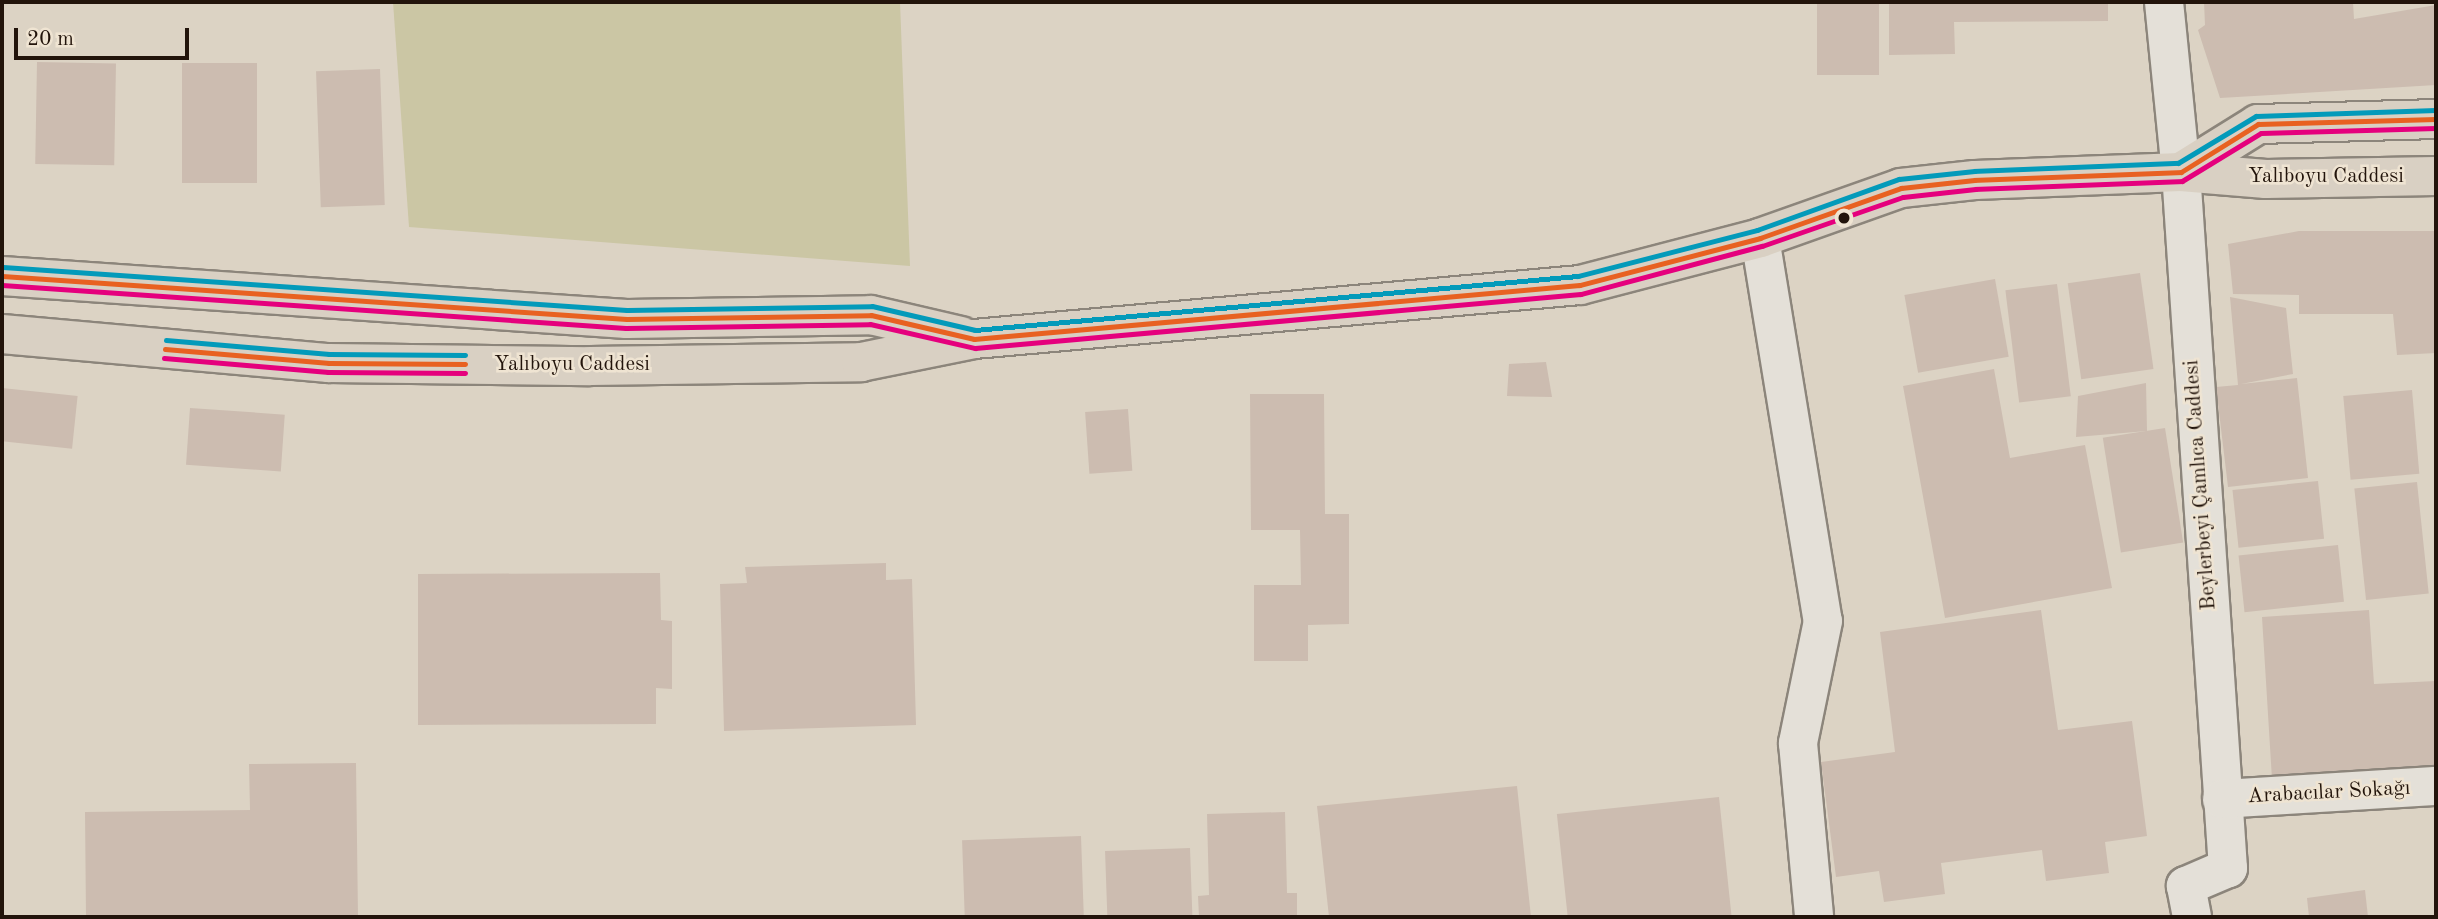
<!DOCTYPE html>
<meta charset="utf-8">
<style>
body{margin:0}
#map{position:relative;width:2438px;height:919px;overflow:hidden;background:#dcd3c4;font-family:"Old Standard TT",serif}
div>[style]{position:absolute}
.green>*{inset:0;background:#cbc6a4}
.building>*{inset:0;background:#ccbcb0;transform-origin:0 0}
.roads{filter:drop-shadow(2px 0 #8c857b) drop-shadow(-2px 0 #8c857b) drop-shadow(0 2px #8c857b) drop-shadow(0 -2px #8c857b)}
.street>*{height:38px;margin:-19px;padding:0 19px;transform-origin:19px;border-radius:19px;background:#e4e0d8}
.secondary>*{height:38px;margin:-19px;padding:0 19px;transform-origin:19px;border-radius:19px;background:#e4e0d8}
.primary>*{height:38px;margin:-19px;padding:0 19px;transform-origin:19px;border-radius:19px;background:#d9d0c3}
.bus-1>*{height:5px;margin:-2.5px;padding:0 2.5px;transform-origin:2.5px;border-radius:2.5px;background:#e86121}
.bus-2>*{height:5px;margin:-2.5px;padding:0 2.5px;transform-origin:2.5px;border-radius:2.5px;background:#e5007d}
.bus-3>*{height:5px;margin:-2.5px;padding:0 2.5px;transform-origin:2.5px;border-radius:2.5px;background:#039aba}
.dots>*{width:19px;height:19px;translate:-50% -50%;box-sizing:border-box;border:4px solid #efe4d2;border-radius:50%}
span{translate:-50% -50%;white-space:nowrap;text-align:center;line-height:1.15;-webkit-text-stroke:5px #efe4d2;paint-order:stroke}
.street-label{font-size:21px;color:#22140b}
.frame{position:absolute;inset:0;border:4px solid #22140b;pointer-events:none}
.scale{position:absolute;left:14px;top:28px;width:175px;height:32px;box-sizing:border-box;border:4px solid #22140b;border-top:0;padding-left:9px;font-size:21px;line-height:24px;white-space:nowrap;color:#22140b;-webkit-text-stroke:5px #efe4d2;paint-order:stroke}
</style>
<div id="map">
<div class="green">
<div style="clip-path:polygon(393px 2px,900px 2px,910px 266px,409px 227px)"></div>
</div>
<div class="building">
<div style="left:1817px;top:2px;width:62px;height:73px"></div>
<div style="clip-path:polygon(1889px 2px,2108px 2px,2108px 21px,1954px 22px,1955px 54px,1889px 55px)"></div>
<div style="clip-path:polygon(2204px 2px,2353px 2px,2354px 19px,2436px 5px,2436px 85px,2220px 98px,2198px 30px,2205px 25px)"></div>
<div style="left:37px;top:62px;width:79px;height:102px;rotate:1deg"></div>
<div style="left:182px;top:63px;width:75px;height:120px"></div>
<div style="left:380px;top:69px;width:136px;height:64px;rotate:88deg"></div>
<div style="clip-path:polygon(2299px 231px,2436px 231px,2436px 353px,2397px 355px,2393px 314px,2299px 314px,2299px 295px,2233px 294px,2228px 244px)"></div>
<div style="left:2140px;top:273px;width:97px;height:73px;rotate:82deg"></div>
<div style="left:1995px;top:279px;width:79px;height:92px;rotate:80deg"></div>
<div style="left:2057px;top:284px;width:113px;height:52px;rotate:83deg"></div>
<div style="clip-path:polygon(2230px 297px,2286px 308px,2293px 374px,2241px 384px,2297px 378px,2308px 478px,2228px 487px,2216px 387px,2238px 385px)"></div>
<div style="clip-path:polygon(1546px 362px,1552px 397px,1507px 396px,1509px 364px)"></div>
<div style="clip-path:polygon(1994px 369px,2010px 458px,2085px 445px,2112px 588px,1945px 618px,1903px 386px)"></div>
<div style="clip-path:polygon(2146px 383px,2147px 431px,2076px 437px,2078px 396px)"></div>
<div style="left:2px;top:388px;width:76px;height:53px;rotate:6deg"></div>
<div style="left:2412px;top:390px;width:84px;height:69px;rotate:85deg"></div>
<div style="clip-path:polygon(1250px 394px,1324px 394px,1325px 514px,1349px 514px,1349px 624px,1308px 625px,1308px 661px,1254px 661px,1254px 585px,1301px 585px,1300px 530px,1251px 530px)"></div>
<div style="left:190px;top:408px;width:95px;height:57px;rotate:4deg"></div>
<div style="left:1128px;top:409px;width:62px;height:43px;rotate:86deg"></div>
<div style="left:2165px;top:428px;width:116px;height:63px;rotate:81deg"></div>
<div style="left:2318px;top:481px;width:58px;height:86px;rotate:84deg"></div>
<div style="left:2417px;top:482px;width:112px;height:63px;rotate:84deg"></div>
<div style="left:2338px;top:545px;width:57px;height:100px;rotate:84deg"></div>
<div style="clip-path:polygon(886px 563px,886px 580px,912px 579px,916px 725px,724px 731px,720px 584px,747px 583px,745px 567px)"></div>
<div style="clip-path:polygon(660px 573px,661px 620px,672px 621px,672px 689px,656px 688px,656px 724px,418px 725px,418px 574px)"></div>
<div style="clip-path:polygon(2041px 610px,2058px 730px,2132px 721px,2147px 836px,2105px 842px,2109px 873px,2046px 881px,2042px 850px,1941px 863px,1945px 894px,1884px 902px,1879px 871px,1836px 877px,1821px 762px,1895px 752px,1880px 632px)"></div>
<div style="clip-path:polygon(2369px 610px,2374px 684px,2436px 681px,2436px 770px,2272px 779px,2262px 617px)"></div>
<div style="clip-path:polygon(356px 763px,358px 917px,86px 917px,85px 812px,250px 810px,249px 764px)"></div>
<div style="clip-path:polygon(1517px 786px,1531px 917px,1329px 917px,1317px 806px)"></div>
<div style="left:1719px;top:797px;width:121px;height:163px;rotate:84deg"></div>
<div style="clip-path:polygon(1285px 812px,1287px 893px,1297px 893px,1297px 917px,1199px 917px,1198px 896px,1209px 895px,1207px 814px)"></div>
<div style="left:1081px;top:836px;width:81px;height:119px;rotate:88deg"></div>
<div style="left:1190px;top:848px;width:69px;height:85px;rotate:88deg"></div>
<div style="clip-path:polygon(2365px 890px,2368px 917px,2309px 917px,2307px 898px)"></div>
</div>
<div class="roads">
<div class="street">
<div style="left:2181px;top:172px;width:698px;rotate:86.14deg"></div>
<div style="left:2228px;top:868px;width:46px;rotate:156.8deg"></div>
<div style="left:2186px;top:886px;width:32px;rotate:79deg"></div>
<div style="left:1760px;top:238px;width:388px;rotate:80.7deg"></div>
<div style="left:1823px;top:621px;width:125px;rotate:101.6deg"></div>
<div style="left:1798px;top:743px;width:175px;rotate:84.7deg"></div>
<div style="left:2222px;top:799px;width:214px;rotate:-3.5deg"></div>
</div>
<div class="secondary">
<div style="left:2164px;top:2px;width:171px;rotate:84.3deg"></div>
</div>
<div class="primary">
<div style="left:2181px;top:172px;width:91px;rotate:-31.9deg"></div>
<div style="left:2258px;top:124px;width:178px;rotate:-1.6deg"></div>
<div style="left:2px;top:276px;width:626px;rotate:3.94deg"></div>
<div style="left:627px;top:319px;width:244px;rotate:-0.9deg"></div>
<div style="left:871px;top:315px;width:92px;rotate:13.1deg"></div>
<div style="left:2px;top:334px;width:328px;rotate:5.1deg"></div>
<div style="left:329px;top:363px;width:261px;rotate:0.7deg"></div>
<div style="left:590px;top:366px;width:271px;rotate:-0.8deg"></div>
<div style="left:861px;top:362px;width:115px;rotate:-11.5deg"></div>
<div style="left:974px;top:339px;width:608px;rotate:-5.09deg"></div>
<div style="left:1580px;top:285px;width:186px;rotate:-14.6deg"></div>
<div style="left:1760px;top:238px;width:150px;rotate:-19.5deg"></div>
<div style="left:1901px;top:188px;width:74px;rotate:-6.2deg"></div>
<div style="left:1975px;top:180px;width:206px;rotate:-2.2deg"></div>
<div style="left:2181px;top:172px;width:85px;rotate:4.7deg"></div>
<div style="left:2266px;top:179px;width:170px;rotate:-1deg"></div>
</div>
</div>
<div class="bus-1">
<div style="left:2px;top:276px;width:626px;rotate:3.94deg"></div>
<div style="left:627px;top:319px;width:244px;rotate:-0.9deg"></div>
<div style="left:871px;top:315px;width:106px;rotate:13.1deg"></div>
<div style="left:974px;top:339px;width:608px;rotate:-5.09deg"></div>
<div style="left:1580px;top:285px;width:186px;rotate:-14.6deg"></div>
<div style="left:1760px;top:238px;width:150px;rotate:-19.5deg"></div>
<div style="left:1901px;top:188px;width:74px;rotate:-6.2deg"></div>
<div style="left:1975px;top:180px;width:206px;rotate:-2.2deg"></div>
<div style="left:2181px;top:172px;width:91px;rotate:-31.9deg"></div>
<div style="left:2258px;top:124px;width:178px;rotate:-1.6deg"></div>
<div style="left:165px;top:349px;width:165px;rotate:4.9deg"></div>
<div style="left:329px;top:363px;width:136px;rotate:0.4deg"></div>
</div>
<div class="bus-2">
<div style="left:2px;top:285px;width:625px;rotate:3.94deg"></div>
<div style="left:626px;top:328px;width:244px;rotate:-0.9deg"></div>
<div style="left:870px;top:324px;width:108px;rotate:12.9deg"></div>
<div style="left:975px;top:348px;width:608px;rotate:-5.09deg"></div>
<div style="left:1581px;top:294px;width:187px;rotate:-14.9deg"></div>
<div style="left:1762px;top:246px;width:149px;rotate:-19.2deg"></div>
<div style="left:1903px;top:197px;width:73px;rotate:-6.3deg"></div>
<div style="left:1976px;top:189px;width:206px;rotate:-2.2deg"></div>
<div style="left:2182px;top:181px;width:92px;rotate:-31.3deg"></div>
<div style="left:2261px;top:133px;width:175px;rotate:-1.6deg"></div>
<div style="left:164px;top:358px;width:165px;rotate:4.9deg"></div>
<div style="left:328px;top:372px;width:137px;rotate:0.4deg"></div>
</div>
<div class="bus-3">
<div style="left:3px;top:267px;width:625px;rotate:3.94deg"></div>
<div style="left:627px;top:310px;width:245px;rotate:-0.9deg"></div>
<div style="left:872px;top:306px;width:106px;rotate:13.1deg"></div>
<div style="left:975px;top:330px;width:605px;rotate:-5.12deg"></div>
<div style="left:1578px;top:276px;width:185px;rotate:-14.4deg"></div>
<div style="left:1757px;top:230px;width:151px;rotate:-19.8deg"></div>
<div style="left:1899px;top:179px;width:76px;rotate:-6deg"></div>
<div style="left:1975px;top:171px;width:203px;rotate:-2.3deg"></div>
<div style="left:2178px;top:163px;width:91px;rotate:-31.1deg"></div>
<div style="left:2256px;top:116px;width:180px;rotate:-1.9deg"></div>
<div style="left:166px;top:340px;width:164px;rotate:4.9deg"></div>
<div style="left:329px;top:354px;width:136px;rotate:0.4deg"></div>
</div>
<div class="dots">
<div style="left:1844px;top:218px;background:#22140b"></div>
</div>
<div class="street-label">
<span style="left:2326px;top:177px">Yalıboyu Caddesi</span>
<span style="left:572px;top:365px">Yalıboyu Caddesi</span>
<span style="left:2201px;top:485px;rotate:-94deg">Beylerbeyi Çamlıca Caddesi</span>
<span style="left:2329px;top:793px;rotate:-3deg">Arabacılar Sokağı</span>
</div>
<div class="frame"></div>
<div class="scale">20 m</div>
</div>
